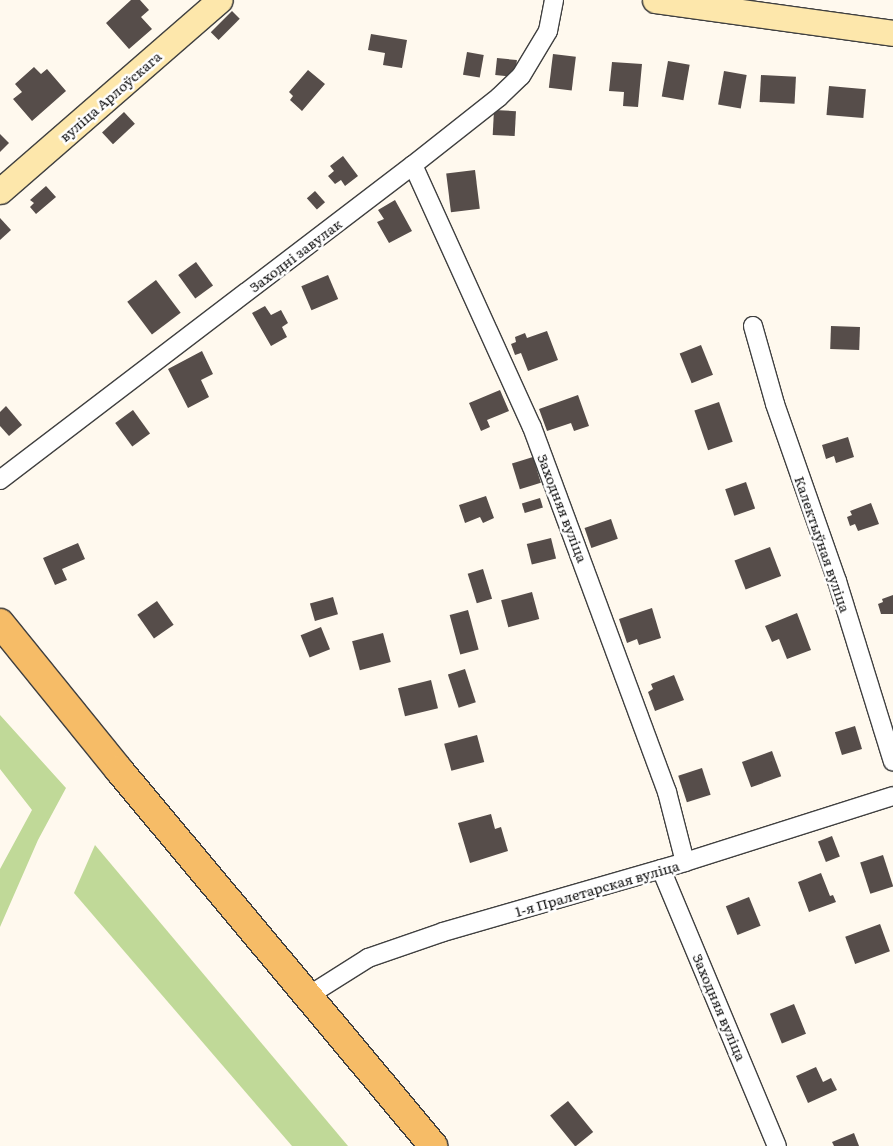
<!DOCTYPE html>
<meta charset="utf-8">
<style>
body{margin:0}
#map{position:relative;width:893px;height:1146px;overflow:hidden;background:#fff9ee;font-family:Literata,serif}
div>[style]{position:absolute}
.forest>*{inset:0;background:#c0d998}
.building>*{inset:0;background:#564d4a;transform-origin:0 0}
.roads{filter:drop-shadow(1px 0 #404040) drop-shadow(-1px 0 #404040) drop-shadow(0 1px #404040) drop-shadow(0 -1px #404040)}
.street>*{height:18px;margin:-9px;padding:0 9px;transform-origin:9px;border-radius:9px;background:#fff}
.secondary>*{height:25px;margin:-12.5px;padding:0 12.5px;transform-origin:12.5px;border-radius:12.5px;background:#fde7ab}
.primary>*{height:28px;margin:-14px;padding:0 14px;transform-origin:14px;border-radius:14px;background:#f6bc67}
span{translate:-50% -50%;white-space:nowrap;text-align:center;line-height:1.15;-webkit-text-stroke:5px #fff;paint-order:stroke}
.street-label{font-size:14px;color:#0d0d0d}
</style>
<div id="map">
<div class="forest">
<div style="clip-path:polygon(0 715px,66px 788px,38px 840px,0 927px,0 869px,32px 810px,0 769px)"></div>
<div style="clip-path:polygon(95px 845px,348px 1146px,292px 1146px,74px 893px)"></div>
</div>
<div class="building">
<div style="clip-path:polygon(131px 0,140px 0,149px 10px,141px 17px,152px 29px,129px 49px,106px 23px)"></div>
<div style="left:232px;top:11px;width:11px;height:30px;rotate:45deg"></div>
<div style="clip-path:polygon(371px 34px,407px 40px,402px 68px,383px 65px,385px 53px,368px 50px)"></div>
<div style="left:467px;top:52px;width:17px;height:23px;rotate:10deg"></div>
<div style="left:553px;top:54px;width:23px;height:34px;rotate:7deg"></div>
<div style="left:497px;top:58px;width:20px;height:17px;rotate:6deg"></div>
<div style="left:668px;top:61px;width:22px;height:36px;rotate:10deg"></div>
<div style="clip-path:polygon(612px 62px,642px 64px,638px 107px,623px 106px,624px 92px,609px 91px)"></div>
<div style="clip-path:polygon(34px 67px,41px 74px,47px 69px,66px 91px,32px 121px,13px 99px,22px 92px,15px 84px)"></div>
<div style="clip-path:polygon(308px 70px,325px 84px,302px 111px,290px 100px,293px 96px,289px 92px)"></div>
<div style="left:724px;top:71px;width:23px;height:34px;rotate:10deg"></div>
<div style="left:761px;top:75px;width:35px;height:27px;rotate:3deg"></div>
<div style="left:829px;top:86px;width:37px;height:29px;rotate:5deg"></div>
<div style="left:494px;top:110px;width:22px;height:25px;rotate:3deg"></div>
<div style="left:124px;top:112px;width:16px;height:30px;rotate:47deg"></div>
<div style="clip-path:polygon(0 134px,9px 143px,0 152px)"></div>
<div style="clip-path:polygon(343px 156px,358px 176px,345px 186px,341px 180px,335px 184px,328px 176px,334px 171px,330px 166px)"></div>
<div style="left:475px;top:170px;width:39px;height:29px;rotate:83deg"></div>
<div style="clip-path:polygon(46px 186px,56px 197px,36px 214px,30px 207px,34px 203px,30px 200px)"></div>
<div style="left:315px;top:191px;width:15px;height:11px;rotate:48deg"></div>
<div style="clip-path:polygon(395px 200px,412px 231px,389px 243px,377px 222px,384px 219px,378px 210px)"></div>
<div style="clip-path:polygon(0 218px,11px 230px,0 240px)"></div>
<div style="left:196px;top:262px;width:29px;height:22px;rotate:54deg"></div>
<div style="left:328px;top:275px;width:26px;height:29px;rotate:67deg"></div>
<div style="left:156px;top:280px;width:41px;height:36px;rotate:53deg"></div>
<div style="clip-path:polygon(265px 306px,271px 315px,281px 310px,288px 323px,282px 327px,287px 337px,271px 346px,252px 313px)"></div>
<div style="left:831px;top:326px;width:29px;height:23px;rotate:2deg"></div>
<div style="clip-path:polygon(547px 331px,558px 360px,528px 371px,521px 353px,515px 355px,511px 344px,516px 342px,515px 337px,525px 333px,527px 338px)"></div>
<div style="left:701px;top:345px;width:32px;height:23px;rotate:68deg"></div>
<div style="clip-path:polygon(202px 351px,213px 374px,201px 380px,209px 397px,188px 408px,168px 369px)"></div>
<div style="clip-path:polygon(500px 390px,509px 411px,487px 420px,490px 427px,481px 431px,469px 403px)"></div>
<div style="clip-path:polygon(578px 395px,589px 426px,574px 431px,571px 423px,547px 431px,539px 409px)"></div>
<div style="left:719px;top:402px;width:42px;height:26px;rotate:71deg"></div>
<div style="clip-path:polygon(6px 406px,22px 425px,9px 436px,0 426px,0 412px)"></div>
<div style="left:133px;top:410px;width:29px;height:22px;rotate:54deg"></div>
<div style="clip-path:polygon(848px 437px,854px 457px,836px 463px,834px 456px,826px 459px,822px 445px)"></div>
<div style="left:533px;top:457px;width:27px;height:22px;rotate:73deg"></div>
<div style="left:746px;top:482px;width:28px;height:22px;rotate:71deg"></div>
<div style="clip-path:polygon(486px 496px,494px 518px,483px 523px,480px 517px,465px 523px,459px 505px)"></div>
<div style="left:540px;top:498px;width:10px;height:19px;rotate:73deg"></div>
<div style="clip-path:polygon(871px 503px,879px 524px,858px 531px,855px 524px,850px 526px,847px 517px,852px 515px,850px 511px)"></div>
<div style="left:611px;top:519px;width:21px;height:28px;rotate:71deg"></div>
<div style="left:551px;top:538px;width:21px;height:25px;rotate:76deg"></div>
<div style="clip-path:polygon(78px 543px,85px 559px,62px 569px,67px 580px,55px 585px,43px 558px)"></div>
<div style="left:770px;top:547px;width:31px;height:38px;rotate:69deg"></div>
<div style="left:483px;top:569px;width:31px;height:16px;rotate:73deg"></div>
<div style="left:532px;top:592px;width:28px;height:32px;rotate:75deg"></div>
<div style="clip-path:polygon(893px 595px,893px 614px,881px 614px,878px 604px,883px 602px,882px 599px)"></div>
<div style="left:333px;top:597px;width:18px;height:24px;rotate:74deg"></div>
<div style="left:157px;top:601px;width:29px;height:24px;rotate:55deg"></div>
<div style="clip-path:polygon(652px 608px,661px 638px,639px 645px,637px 639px,627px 643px,619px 619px)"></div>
<div style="left:468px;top:610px;width:41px;height:19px;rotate:75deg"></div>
<div style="clip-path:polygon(797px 613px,811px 650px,787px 659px,779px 639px,772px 642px,765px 626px)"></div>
<div style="left:321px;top:627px;width:24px;height:22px;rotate:68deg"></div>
<div style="left:383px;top:633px;width:30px;height:32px;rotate:75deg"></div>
<div style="left:465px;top:669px;width:35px;height:18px;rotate:72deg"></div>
<div style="clip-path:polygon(674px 675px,684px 700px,655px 711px,648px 692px,653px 689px,651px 684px)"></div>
<div style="left:431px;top:680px;width:29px;height:34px;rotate:76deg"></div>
<div style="left:855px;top:726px;width:24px;height:21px;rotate:73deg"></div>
<div style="left:477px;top:735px;width:28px;height:34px;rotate:75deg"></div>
<div style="left:772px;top:751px;width:27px;height:32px;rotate:70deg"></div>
<div style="left:702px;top:768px;width:28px;height:25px;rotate:72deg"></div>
<div style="clip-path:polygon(491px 814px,495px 829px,501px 827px,508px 851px,470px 863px,458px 823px)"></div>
<div style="left:832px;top:836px;width:22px;height:15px;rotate:69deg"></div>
<div style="left:883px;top:855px;width:33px;height:24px;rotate:72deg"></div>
<div style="clip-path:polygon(821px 873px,830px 896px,833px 895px,836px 902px,809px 912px,798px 882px)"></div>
<div style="left:749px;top:897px;width:31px;height:25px;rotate:68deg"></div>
<div style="left:880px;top:924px;width:29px;height:37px;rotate:70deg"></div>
<div style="left:794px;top:1004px;width:32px;height:26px;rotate:68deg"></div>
<div style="clip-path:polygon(816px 1067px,823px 1082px,831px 1078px,837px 1090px,808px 1103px,796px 1076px)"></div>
<div style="left:568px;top:1101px;width:40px;height:23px;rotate:51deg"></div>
<div style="clip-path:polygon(854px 1133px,859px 1146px,834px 1146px,832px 1142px)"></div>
</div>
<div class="roads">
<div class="street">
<div style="left:413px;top:165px;width:288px;rotate:65.6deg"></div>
<div style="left:532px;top:427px;width:389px;rotate:69.7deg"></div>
<div style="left:667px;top:792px;width:72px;rotate:75.6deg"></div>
<div style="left:753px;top:326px;width:81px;rotate:74.2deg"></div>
<div style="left:775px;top:404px;width:188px;rotate:70.7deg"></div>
<div style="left:837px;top:581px;width:189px;rotate:72.8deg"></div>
<div style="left:0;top:480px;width:519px;rotate:-37.33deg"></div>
<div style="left:413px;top:165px;width:110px;rotate:-38.3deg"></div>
<div style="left:499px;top:97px;width:30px;rotate:-44deg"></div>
<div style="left:521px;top:76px;width:52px;rotate:-59deg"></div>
<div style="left:548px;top:31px;width:32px;rotate:-79deg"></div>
<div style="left:661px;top:869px;width:300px;rotate:67.3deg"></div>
<div style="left:308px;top:996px;width:71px;rotate:-32.3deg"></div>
<div style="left:368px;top:958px;width:79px;rotate:-19.1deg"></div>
<div style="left:443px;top:932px;width:252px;rotate:-16.1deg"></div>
<div style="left:685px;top:862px;width:218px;rotate:-17.6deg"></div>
</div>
<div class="secondary">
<div style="left:655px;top:0;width:240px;rotate:7.9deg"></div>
<div style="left:0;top:191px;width:291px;rotate:-41deg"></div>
</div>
<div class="primary">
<div style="left:0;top:623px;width:189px;rotate:51deg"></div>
<div style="left:119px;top:770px;width:490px;rotate:50.1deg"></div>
</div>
</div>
<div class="street-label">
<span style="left:110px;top:96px;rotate:-41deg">вуліца Арлоўскага</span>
<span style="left:295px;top:255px;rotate:-37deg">Заходні завулак</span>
<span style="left:563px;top:508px;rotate:69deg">Заходняя вуліца</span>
<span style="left:823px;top:544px;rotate:71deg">Калектыўная вуліца</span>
<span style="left:597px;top:888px;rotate:-16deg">1-я Пралетарская вуліца</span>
<span style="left:720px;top:1007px;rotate:67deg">Заходняя вуліца</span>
</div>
</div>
